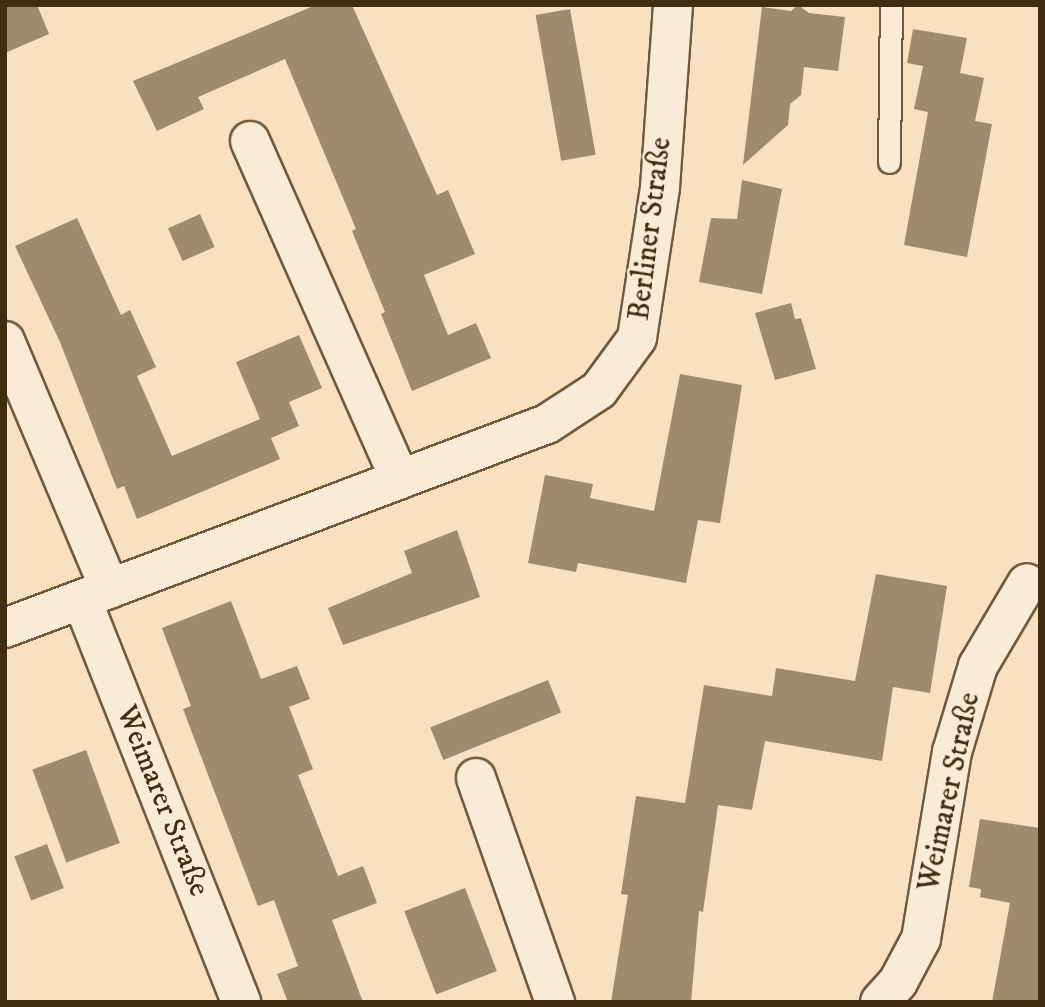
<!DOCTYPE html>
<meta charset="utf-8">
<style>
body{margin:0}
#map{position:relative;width:1045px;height:1007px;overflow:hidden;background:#f8e0c0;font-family:"IM FELL DW Pica",serif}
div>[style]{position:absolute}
.building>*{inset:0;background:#a08a6c;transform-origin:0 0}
.roads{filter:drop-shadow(2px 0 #6f5a3e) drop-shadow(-2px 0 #6f5a3e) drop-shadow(0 2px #6f5a3e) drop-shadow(0 -2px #6f5a3e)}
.service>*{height:21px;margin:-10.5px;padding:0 10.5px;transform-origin:10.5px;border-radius:10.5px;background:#faebd6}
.minor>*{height:38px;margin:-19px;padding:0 19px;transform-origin:19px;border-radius:19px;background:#faebd6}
span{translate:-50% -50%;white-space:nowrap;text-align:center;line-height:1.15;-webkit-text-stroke:5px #faebd6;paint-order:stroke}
.street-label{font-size:30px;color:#412d12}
.frame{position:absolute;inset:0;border:7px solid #412d12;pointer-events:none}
</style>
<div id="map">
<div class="building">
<div style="clip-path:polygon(5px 5px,37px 5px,49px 34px,5px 53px)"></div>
<div style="clip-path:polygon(316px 5px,352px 5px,437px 195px,448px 190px,475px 254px,424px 275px,448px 335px,476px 323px,491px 358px,412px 391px,381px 314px,385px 312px,352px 231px,356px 229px,285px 59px,198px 97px,204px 109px,157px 131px,133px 81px)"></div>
<div style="clip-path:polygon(798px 5px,809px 13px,845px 17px,838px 71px,804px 67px,801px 95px,790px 104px,788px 125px,743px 165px,762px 7px,791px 11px)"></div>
<div style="left:570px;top:9px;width:148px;height:35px;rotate:80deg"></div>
<div style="clip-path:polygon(913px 29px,967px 38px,960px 73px,984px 78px,975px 121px,992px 124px,967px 257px,904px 245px,928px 112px,914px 109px,923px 66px,907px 63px)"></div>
<div style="clip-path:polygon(742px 180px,782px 189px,762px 294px,699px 282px,711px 218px,737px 219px)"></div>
<div style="left:200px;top:214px;width:36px;height:35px;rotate:66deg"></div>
<div style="clip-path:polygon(77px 218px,121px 315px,130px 310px,156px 367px,137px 376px,172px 456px,260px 419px,236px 362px,299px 335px,322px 388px,289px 402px,299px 426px,271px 438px,280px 459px,137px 519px,124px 486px,117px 489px,60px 342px,15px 246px)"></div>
<div style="clip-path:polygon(791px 303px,795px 319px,801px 318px,816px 369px,775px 380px,755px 313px)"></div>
<div style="clip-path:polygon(680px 374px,742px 385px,720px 523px,698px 520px,686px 583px,578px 563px,576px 572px,528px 563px,545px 475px,593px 484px,590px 498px,654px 511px)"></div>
<div style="clip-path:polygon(457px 530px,480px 597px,343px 645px,328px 608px,412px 573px,404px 551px)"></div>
<div style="clip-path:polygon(876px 574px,947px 586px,930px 693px,893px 687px,882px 761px,765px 741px,752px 810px,718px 805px,703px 912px,699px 911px,691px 1002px,611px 1002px,628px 895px,621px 894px,636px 796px,685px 803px,704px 685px,772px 696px,776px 668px,855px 681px)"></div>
<div style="clip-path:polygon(231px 601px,261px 679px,297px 666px,310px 699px,289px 707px,313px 769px,298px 775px,338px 876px,363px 866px,377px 903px,332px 920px,363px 1002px,288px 1002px,277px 974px,298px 966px,274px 900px,258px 906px,183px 709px,191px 706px,162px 628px)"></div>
<div style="left:548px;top:680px;width:35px;height:127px;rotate:68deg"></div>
<div style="left:86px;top:750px;width:99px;height:57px;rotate:70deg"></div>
<div style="clip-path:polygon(980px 819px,1040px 828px,1040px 1002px,992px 1002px,1010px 903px,980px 897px,981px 889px,969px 887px)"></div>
<div style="left:47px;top:844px;width:47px;height:35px;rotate:69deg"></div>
<div style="left:465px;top:888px;width:89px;height:65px;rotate:69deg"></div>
</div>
<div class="roads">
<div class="service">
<div style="left:889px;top:162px;width:157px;rotate:-89.3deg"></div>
</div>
<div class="minor">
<div style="left:250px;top:141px;width:370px;rotate:66.1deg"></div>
<div style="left:5px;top:341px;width:269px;rotate:67.1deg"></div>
<div style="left:82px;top:600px;width:432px;rotate:68.4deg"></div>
<div style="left:5px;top:628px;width:579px;rotate:-20.63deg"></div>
<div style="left:547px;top:424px;width:62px;rotate:-33.2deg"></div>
<div style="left:599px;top:390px;width:64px;rotate:-53.8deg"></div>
<div style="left:637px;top:338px;width:153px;rotate:-81.3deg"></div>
<div style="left:660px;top:187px;width:182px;rotate:-85.9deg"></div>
<div style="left:476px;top:778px;width:238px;rotate:70.6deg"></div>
<div style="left:880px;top:1002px;width:27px;rotate:-48deg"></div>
<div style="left:898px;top:982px;width:49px;rotate:-61.9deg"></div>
<div style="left:921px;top:939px;width:190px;rotate:-80.6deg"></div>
<div style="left:952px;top:752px;width:90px;rotate:-73.2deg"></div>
<div style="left:978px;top:666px;width:96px;rotate:-59.4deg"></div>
</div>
</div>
<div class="street-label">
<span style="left:651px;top:229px;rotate:-83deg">Berliner Straße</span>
<span style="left:950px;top:792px;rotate:-78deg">Weimarer Straße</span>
<span style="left:162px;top:801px;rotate:68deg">Weimarer Straße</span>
</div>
<div class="frame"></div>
</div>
